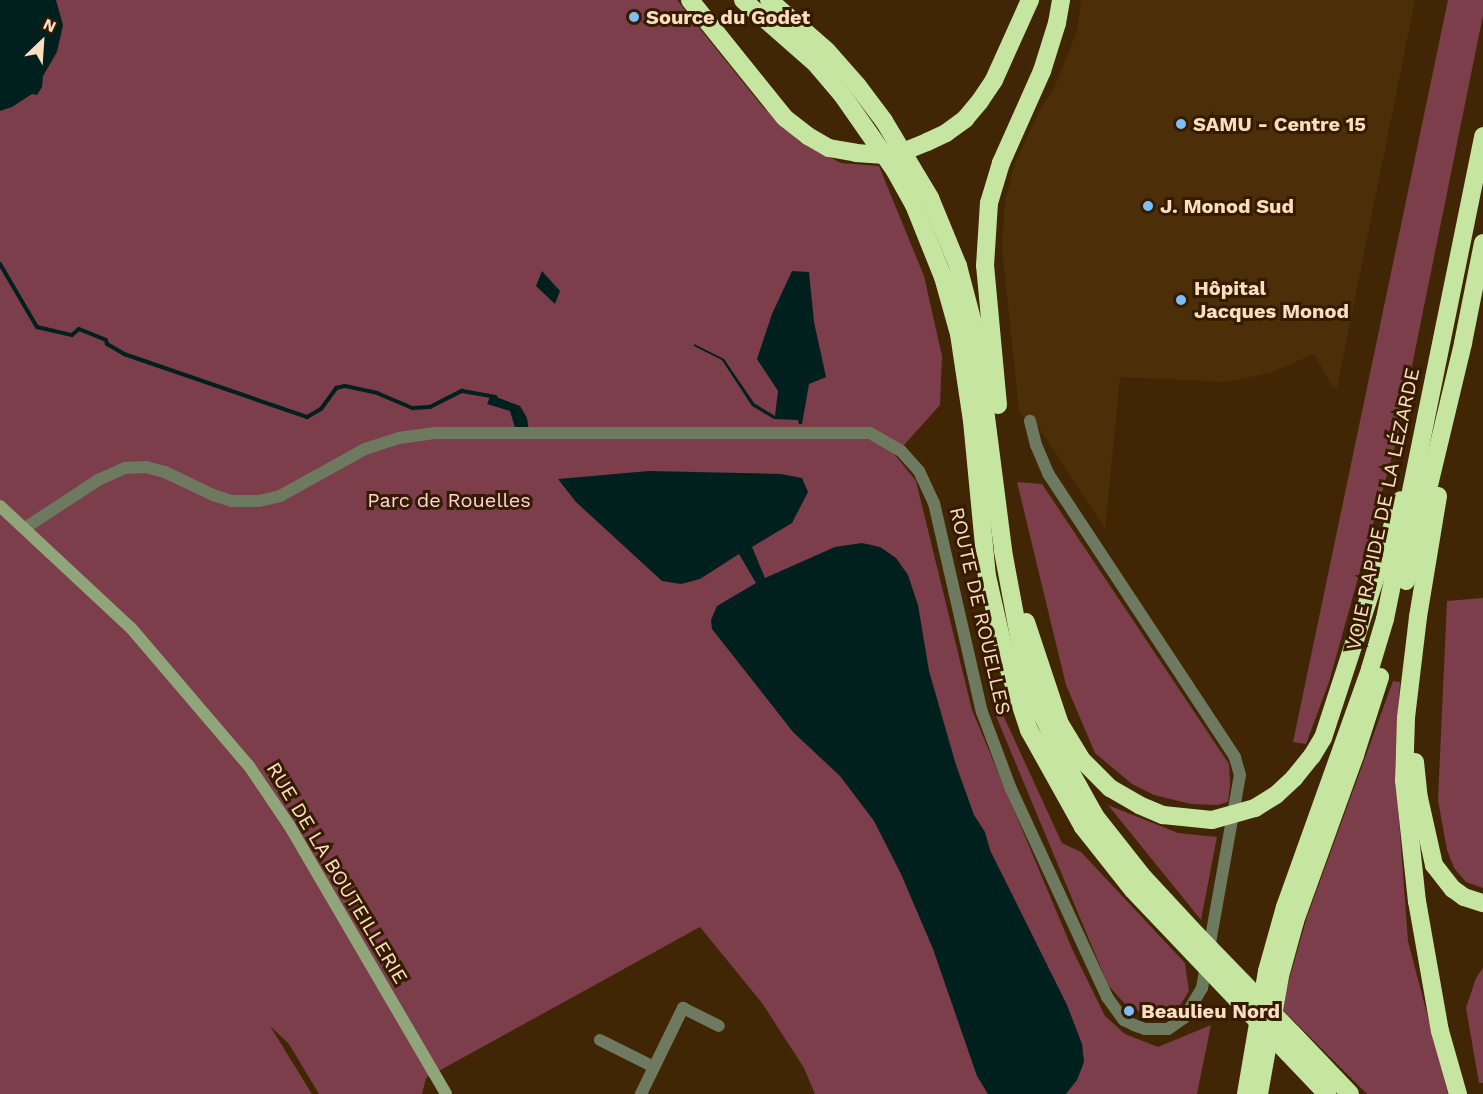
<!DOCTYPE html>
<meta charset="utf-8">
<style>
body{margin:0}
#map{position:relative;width:1483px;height:1094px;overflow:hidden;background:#402604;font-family:"Work Sans",sans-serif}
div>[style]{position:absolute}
.built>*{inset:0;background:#4c2f08}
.green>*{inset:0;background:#7b3e4a}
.water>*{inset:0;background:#00201e}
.stream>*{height:4px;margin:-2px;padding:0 2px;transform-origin:2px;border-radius:2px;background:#00201e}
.street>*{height:12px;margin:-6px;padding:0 6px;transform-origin:6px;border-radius:6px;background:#6d7a5f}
.secondary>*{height:12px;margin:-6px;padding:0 6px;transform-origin:6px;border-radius:6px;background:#91a57a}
.highway>*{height:18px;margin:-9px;padding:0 9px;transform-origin:9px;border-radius:9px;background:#c6e5a1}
.highway-bridge>*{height:18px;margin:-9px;padding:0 9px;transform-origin:9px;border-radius:9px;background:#c6e5a1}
.dots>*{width:16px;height:16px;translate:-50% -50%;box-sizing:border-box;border:3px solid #351c00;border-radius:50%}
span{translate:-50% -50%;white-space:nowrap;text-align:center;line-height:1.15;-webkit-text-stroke:6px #351c00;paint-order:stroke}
.poi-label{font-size:20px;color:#fbdec1;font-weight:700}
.left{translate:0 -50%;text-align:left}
.park-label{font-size:20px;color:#ffd2d9}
.street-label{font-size:20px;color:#fbdec1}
.north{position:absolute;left:12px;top:12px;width:60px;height:60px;-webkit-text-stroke:4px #351c00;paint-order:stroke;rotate:25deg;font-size:16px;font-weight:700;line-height:24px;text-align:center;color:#fbdec1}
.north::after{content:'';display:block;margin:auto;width:21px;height:27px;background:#fbdec1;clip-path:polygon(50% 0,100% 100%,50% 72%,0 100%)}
</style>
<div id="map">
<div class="built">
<div style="clip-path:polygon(1081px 0,1415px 0,1337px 388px,1333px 387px,1314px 354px,1270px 373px,1227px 382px,1120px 377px,1105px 529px,1036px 423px,1024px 419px,1019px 411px,1002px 247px,1005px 201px,1015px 163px,1040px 110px,1055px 86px,1077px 31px)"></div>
</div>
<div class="green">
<div style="clip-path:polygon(0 0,677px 0,762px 106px,799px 141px,841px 163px,879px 166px,924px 276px,942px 356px,940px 405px,895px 455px,916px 481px,972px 710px,1073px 951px,1105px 1016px,1125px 1034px,1158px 1047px,1211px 1025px,1197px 1094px,815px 1094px,804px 1068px,762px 1003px,700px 927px,426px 1078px,422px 1094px,319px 1094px,289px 1044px,270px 1026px,312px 1094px,0 1094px)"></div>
<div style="clip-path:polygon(1448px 0,1483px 0,1483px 15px,1398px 435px,1329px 682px,1306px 744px,1293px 742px)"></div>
<div style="clip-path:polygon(1017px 482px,1042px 484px,1229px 764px,1230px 786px,1228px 802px,1217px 805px,1191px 804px,1154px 795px,1132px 784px,1095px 753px,1066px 685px)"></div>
<div style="clip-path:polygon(1483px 598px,1483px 888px,1466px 882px,1454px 868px,1447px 850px,1438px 800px,1447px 601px)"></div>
<div style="clip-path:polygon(1393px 681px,1400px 682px,1395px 766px,1408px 941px,1448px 1094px,1367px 1094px,1281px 1008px,1307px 917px)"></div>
<div style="clip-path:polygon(1003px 715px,1062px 843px,1081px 852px,1185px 963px,1189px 991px,1179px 1007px,1165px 1016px,1145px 1015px,1125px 1004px,1108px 985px,996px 716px)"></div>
<div style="clip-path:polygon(1108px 805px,1178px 833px,1217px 837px,1201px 920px)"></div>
<div style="clip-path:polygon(1483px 968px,1483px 1083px,1479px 1083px,1466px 1008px,1476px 978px)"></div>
</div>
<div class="water">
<div style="clip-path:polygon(0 0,56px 0,63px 25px,57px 52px,43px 76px,42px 87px,37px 95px,32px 94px,12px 107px,0 111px)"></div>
<div style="clip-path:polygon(542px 271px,560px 291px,555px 304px,536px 286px)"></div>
<div style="clip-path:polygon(792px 271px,809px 272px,814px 322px,826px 377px,809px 384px,802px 424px,799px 424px,798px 420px,774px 419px,752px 406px,722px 360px,694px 346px,694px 344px,724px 359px,754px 403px,775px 416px,778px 391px,757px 359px,772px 314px)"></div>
<div style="clip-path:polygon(491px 395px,520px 406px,527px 418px,529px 431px,516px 431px,510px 411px,487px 404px)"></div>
<div style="clip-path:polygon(649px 471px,781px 474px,802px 478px,808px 492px,792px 523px,752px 547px,765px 578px,835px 547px,862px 543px,880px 547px,896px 558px,908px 575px,918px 605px,929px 671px,956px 765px,974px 815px,985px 832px,990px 850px,1067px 1005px,1082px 1044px,1084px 1062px,1077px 1080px,1066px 1094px,988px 1094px,977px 1076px,933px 949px,901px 874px,874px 821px,840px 776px,793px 732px,712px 629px,711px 620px,717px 606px,756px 583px,739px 554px,700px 579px,681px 584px,662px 581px,576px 502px,558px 479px)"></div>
</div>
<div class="stream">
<div style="left:0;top:264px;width:73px;rotate:59.6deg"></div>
<div style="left:37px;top:327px;width:36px;rotate:13deg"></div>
<div style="left:72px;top:335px;width:9px;rotate:-41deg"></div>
<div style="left:79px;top:329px;width:29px;rotate:22deg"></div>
<div style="left:106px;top:340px;width:4px;rotate:76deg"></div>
<div style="left:107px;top:344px;width:20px;rotate:30deg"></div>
<div style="left:124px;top:354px;width:194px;rotate:19deg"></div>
<div style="left:307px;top:417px;width:16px;rotate:-30deg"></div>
<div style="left:321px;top:409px;width:26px;rotate:-54deg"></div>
<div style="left:336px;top:388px;width:9px;rotate:-13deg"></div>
<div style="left:345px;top:386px;width:33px;rotate:12deg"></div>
<div style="left:377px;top:393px;width:39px;rotate:23deg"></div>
<div style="left:413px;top:408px;width:17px;rotate:-3deg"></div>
<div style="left:430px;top:407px;width:36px;rotate:-27deg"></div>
<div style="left:462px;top:391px;width:34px;rotate:10deg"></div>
</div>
<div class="street">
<div style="left:25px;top:528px;width:87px;rotate:-33.3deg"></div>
<div style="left:98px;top:480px;width:30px;rotate:-24deg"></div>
<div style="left:125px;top:468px;width:21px;rotate:-3deg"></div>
<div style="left:146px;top:467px;width:20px;rotate:15deg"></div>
<div style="left:165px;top:472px;width:53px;rotate:25.6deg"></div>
<div style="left:213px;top:495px;width:19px;rotate:18deg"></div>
<div style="left:231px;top:501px;width:28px"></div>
<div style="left:259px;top:501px;width:22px;rotate:-13deg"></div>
<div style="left:280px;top:496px;width:97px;rotate:-28.9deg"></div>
<div style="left:365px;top:449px;width:36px;rotate:-18deg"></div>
<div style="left:399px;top:438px;width:36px;rotate:-8deg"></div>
<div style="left:435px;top:433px;width:435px"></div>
<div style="left:870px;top:433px;width:36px;rotate:30deg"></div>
<div style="left:901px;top:451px;width:27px;rotate:48deg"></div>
<div style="left:919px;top:471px;width:35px;rotate:65deg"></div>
<div style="left:934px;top:503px;width:214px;rotate:77.1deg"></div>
<div style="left:982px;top:712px;width:82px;rotate:69.4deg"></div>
<div style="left:1011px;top:789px;width:229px;rotate:65.2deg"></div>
<div style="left:1107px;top:997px;width:29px;rotate:54deg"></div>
<div style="left:1124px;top:1020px;width:11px;rotate:27deg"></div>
<div style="left:1134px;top:1025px;width:12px;rotate:20deg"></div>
<div style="left:1145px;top:1029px;width:23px"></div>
<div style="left:1168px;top:1029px;width:19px;rotate:-35deg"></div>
<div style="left:1184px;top:1018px;width:35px;rotate:-59deg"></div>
<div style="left:1202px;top:988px;width:216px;rotate:-79.9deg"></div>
<div style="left:1240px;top:775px;width:19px;rotate:-106deg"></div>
<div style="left:1235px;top:757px;width:340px;rotate:-123.4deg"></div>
<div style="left:1048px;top:473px;width:30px;rotate:-113deg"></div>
<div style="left:1036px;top:445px;width:25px;rotate:-104deg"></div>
<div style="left:600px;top:1040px;width:60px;rotate:26.6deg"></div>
<div style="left:641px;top:1094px;width:96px;rotate:-64deg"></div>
<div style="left:683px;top:1008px;width:40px;rotate:26.6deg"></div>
</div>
<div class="secondary">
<div style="left:0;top:506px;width:179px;rotate:43deg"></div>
<div style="left:131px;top:628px;width:182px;rotate:49.5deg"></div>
<div style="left:249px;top:766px;width:71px;rotate:55.9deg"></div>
<div style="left:289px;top:825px;width:311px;rotate:59.7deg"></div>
</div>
<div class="highway">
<div style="left:690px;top:0;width:151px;rotate:51.2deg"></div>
<div style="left:785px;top:118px;width:29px;rotate:38deg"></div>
<div style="left:808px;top:136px;width:24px;rotate:30deg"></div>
<div style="left:829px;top:148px;width:27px;rotate:10deg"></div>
<div style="left:743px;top:0;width:96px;rotate:41.2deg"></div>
<div style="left:815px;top:63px;width:43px;rotate:49.7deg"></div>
<div style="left:843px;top:96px;width:89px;rotate:55.1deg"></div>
<div style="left:894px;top:169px;width:41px;rotate:60.9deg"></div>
<div style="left:914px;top:205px;width:78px;rotate:68.1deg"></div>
<div style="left:943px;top:277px;width:59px;rotate:74.3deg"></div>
<div style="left:959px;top:334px;width:88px;rotate:81.5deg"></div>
<div style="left:972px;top:421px;width:156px;rotate:84.5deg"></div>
<div style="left:987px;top:576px;width:90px;rotate:77.2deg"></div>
<div style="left:1007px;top:664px;width:70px;rotate:71.6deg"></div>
<div style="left:1029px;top:730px;width:111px;rotate:60.9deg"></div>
<div style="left:1083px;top:827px;width:80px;rotate:51.6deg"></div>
<div style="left:1133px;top:890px;width:87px;rotate:46.4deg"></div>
<div style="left:769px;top:0;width:77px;rotate:41.3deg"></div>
<div style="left:827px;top:51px;width:45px;rotate:48.6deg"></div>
<div style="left:857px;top:85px;width:45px;rotate:53.1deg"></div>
<div style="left:884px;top:121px;width:90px;rotate:59.1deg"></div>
<div style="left:930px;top:198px;width:74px;rotate:67.6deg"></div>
<div style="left:958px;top:266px;width:67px;rotate:75.3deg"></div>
<div style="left:975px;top:331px;width:222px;rotate:82.7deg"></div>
<div style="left:1003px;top:551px;width:114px;rotate:79.4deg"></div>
<div style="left:1024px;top:663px;width:52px;rotate:70.9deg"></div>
<div style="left:1041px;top:712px;width:45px;rotate:65.1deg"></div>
<div style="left:1060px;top:753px;width:72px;rotate:60.9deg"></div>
<div style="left:1095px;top:816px;width:79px;rotate:51.7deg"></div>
<div style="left:1144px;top:878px;width:78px;rotate:47.1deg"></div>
<div style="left:927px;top:142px;width:21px;rotate:-25deg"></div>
<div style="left:946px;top:133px;width:24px;rotate:-36deg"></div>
<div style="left:965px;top:119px;width:23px;rotate:-50deg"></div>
<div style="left:980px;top:101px;width:25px;rotate:-56deg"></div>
<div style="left:994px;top:80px;width:88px;rotate:-65.8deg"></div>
<div style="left:998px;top:405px;width:140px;rotate:-95.3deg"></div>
<div style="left:985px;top:266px;width:63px;rotate:-86.4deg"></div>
<div style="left:989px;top:203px;width:42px;rotate:-73.3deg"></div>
<div style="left:1001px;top:163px;width:101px;rotate:-66deg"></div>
<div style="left:1042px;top:71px;width:50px;rotate:-72.6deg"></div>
<div style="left:1057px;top:23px;width:23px;rotate:-80deg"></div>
<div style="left:1438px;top:496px;width:123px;rotate:99.4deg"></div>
<div style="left:1418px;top:617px;width:102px;rotate:96.8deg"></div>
<div style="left:1406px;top:718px;width:62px;rotate:91.8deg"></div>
<div style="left:1404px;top:780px;width:122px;rotate:83.9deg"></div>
<div style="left:1417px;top:901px;width:132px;rotate:80deg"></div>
<div style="left:1440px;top:1031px;width:66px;rotate:74.1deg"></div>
<div style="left:1406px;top:581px;width:245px;rotate:-76.5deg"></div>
<div style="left:1463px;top:343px;width:102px;rotate:-78.7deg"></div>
<div style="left:1026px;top:622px;width:108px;rotate:71.6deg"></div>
<div style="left:1060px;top:724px;width:42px;rotate:58.6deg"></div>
<div style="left:1082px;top:760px;width:40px;rotate:45deg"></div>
<div style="left:1110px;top:788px;width:34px;rotate:30deg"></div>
<div style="left:1139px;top:805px;width:26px;rotate:23deg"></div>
<div style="left:1163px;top:815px;width:49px;rotate:5.8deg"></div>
<div style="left:1415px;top:762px;width:36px;rotate:84deg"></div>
<div style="left:1419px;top:798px;width:69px;rotate:77.4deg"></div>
<div style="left:1434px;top:865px;width:31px;rotate:52deg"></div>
<div style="left:1453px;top:889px;width:14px;rotate:36deg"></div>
<div style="left:1464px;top:897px;width:20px;rotate:18deg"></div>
<div style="left:1294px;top:778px;width:28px;rotate:-51deg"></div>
<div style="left:1312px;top:756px;width:21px;rotate:-59deg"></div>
<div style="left:1323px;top:738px;width:250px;rotate:-71.9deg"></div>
<div style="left:1292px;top:1033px;width:84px;rotate:46.4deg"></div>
<div style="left:1288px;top:1053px;width:57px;rotate:46.4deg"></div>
<div style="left:1246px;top:1094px;width:125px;rotate:-80.3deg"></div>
<div style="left:1267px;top:971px;width:66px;rotate:-74.3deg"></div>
<div style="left:1285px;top:907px;width:253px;rotate:-70.3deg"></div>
<div style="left:1370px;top:669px;width:52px;rotate:-73.3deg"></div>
<div style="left:1385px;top:619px;width:493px;rotate:-78.5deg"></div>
<div style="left:1259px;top:1094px;width:120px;rotate:-79.9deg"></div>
<div style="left:1280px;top:976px;width:57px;rotate:-74.7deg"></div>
<div style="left:1295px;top:921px;width:177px;rotate:-70.1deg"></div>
<div style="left:1355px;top:755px;width:82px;rotate:-72.2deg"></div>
</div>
<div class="highway-bridge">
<div style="left:856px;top:153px;width:29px;rotate:4deg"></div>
<div style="left:885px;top:155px;width:20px;rotate:-11deg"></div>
<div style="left:905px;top:151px;width:24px;rotate:-22deg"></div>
<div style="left:1212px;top:820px;width:45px;rotate:-15.6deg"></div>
<div style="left:1255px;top:808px;width:25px;rotate:-32deg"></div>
<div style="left:1276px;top:795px;width:25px;rotate:-43deg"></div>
<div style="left:1197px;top:935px;width:136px;rotate:45.9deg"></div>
<div style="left:1193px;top:953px;width:138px;rotate:46.5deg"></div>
</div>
<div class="dots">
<div style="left:634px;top:17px;background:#7fbdf9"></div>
<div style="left:1181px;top:124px;background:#7fbdf9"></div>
<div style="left:1148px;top:206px;background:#7fbdf9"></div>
<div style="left:1181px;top:300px;background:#7fbdf9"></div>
<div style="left:1129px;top:1011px;background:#7fbdf9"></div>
</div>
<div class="poi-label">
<span class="left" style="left:646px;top:17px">Source du Godet</span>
<span class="left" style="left:1193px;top:124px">SAMU - Centre 15</span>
<span class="left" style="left:1160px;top:206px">J. Monod Sud</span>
<span class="left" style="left:1194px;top:300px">Hôpital<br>Jacques Monod</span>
<span class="left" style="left:1141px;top:1011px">Beaulieu Nord</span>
</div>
<div class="park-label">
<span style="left:449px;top:500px">Parc de Rouelles</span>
</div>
<div class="street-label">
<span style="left:1383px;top:509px;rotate:-78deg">VOIE RAPIDE DE LA LÉZARDE</span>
<span style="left:980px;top:611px;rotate:77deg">ROUTE DE ROUELLES</span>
<span style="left:337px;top:873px;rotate:59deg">RUE DE LA BOUTEILLERIE</span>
</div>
<div class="north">N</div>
</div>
